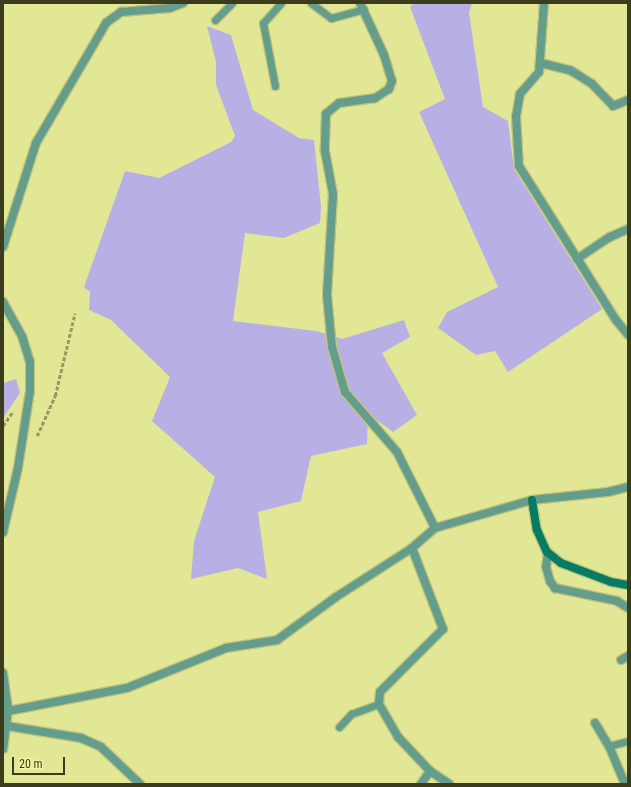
<!DOCTYPE html>
<style>
body{margin:0}
#map{position:relative;width:631px;height:787px;overflow:hidden;background:#e2e796;font-family:"Roboto Condensed",sans-serif}
div>[style]{position:absolute}
.green>*{inset:0;background:#b8b0e4}
.path>*{height:2.5px;margin-top:-1.25px;transform-origin:0;background:repeating-linear-gradient(90deg,#969a5e 0 4px,transparent 0 6px)}
.roads{filter:drop-shadow(1px 0 #c0c57d) drop-shadow(-1px 0 #c0c57d) drop-shadow(0 1px #c0c57d) drop-shadow(0 -1px #c0c57d)}
.lane>*{height:7px;margin:-3.5px;padding:0 3.5px;transform-origin:3.5px;border-radius:3.5px;background:#649d8b}
.street>*{height:8px;margin:-4px;padding:0 4px;transform-origin:4px;border-radius:4px;background:#649d8b}
.secondary>*{height:8px;margin:-4px;padding:0 4px;transform-origin:4px;border-radius:4px;background:#057c63}
span{translate:-50% -50%;white-space:nowrap;text-align:center;line-height:1.15;-webkit-text-stroke:4px #eff5a3;paint-order:stroke}
.frame{position:absolute;inset:0;border:4px solid #3a3c1b;pointer-events:none}
.scale{position:absolute;left:12px;top:757px;width:53px;height:18px;box-sizing:border-box;border:2px solid #3a3c1b;border-top:0;padding-left:5px;font-size:12px;line-height:14px;white-space:nowrap;color:#3a3c1b;-webkit-text-stroke:3px #eff5a3;paint-order:stroke}
</style>
<div id="map">
<div class="green">
<div style="clip-path:polygon(414px 3px,472px 3px,469px 13px,483px 107px,508px 121px,514px 169px,602px 309px,508px 372px,495px 351px,476px 355px,438px 328px,447px 312px,498px 287px,419px 112px,445px 99px,410px 7px)"></div>
<div style="clip-path:polygon(207px 26px,231px 35px,253px 110px,299px 138px,314px 140px,321px 207px,320px 223px,284px 238px,245px 233px,233px 321px,316px 331px,342px 339px,404px 320px,410px 337px,382px 353px,417px 415px,393px 432px,368px 414px,367px 444px,311px 456px,301px 501px,258px 512px,267px 579px,238px 568px,191px 579px,194px 541px,215px 477px,152px 421px,170px 377px,111px 320px,89px 310px,90px 292px,84px 287px,125px 171px,159px 178px,231px 142px,235px 136px,216px 85px,216px 62px)"></div>
<div style="clip-path:polygon(16px 379px,20px 393px,3px 418px,3px 383px)"></div>
</div>
<div class="path">
<div style="left:3px;top:426px;width:18px;rotate:-56deg"></div>
<div style="left:37px;top:436px;width:44px;rotate:-65.8deg"></div>
<div style="left:55px;top:396px;width:85px;rotate:-76.5deg"></div>
</div>
<div class="roads">
<div class="lane">
<div style="left:311px;top:3px;width:25px;rotate:37deg"></div>
<div style="left:331px;top:18px;width:34px;rotate:-15deg"></div>
<div style="left:215px;top:20px;width:24px;rotate:-45deg"></div>
<div style="left:275px;top:86px;width:64px;rotate:-100.8deg"></div>
<div style="left:263px;top:23px;width:27px;rotate:-48deg"></div>
<div style="left:339px;top:727px;width:18px;rotate:-47deg"></div>
<div style="left:351px;top:714px;width:30px;rotate:-20deg"></div>
<div style="left:609px;top:746px;width:20px;rotate:-15deg"></div>
</div>
<div class="street">
<div style="left:360px;top:3px;width:57px;rotate:65.2deg"></div>
<div style="left:384px;top:55px;width:27px;rotate:73deg"></div>
<div style="left:392px;top:81px;width:9px;rotate:111deg"></div>
<div style="left:389px;top:89px;width:17px;rotate:147deg"></div>
<div style="left:375px;top:98px;width:36px;rotate:172deg"></div>
<div style="left:339px;top:103px;width:17px;rotate:140deg"></div>
<div style="left:326px;top:114px;width:37px;rotate:92deg"></div>
<div style="left:325px;top:151px;width:44px;rotate:79.5deg"></div>
<div style="left:333px;top:194px;width:101px;rotate:93.4deg"></div>
<div style="left:327px;top:295px;width:52px;rotate:84.5deg"></div>
<div style="left:332px;top:347px;width:47px;rotate:73.9deg"></div>
<div style="left:345px;top:392px;width:79px;rotate:49.1deg"></div>
<div style="left:397px;top:452px;width:85px;rotate:63.4deg"></div>
<div style="left:544px;top:3px;width:69px;rotate:94.1deg"></div>
<div style="left:539px;top:72px;width:29px;rotate:131deg"></div>
<div style="left:520px;top:94px;width:22px;rotate:100deg"></div>
<div style="left:516px;top:116px;width:50px;rotate:86.6deg"></div>
<div style="left:519px;top:166px;width:182px;rotate:57.8deg"></div>
<div style="left:616px;top:320px;width:19px;rotate:51deg"></div>
<div style="left:541px;top:63px;width:30px;rotate:14deg"></div>
<div style="left:570px;top:70px;width:26px;rotate:32deg"></div>
<div style="left:592px;top:84px;width:30px;rotate:46deg"></div>
<div style="left:613px;top:106px;width:16px;rotate:-22deg"></div>
<div style="left:3px;top:247px;width:109px;rotate:-72.4deg"></div>
<div style="left:36px;top:143px;width:139px;rotate:-59.7deg"></div>
<div style="left:106px;top:23px;width:19px;rotate:-36deg"></div>
<div style="left:121px;top:12px;width:49px;rotate:-4.7deg"></div>
<div style="left:170px;top:8px;width:14px;rotate:-21deg"></div>
<div style="left:577px;top:259px;width:40px;rotate:-34deg"></div>
<div style="left:610px;top:237px;width:20px;rotate:-24deg"></div>
<div style="left:3px;top:302px;width:39px;rotate:61deg"></div>
<div style="left:22px;top:336px;width:27px;rotate:73deg"></div>
<div style="left:30px;top:362px;width:29px;rotate:90deg"></div>
<div style="left:30px;top:391px;width:78px;rotate:98.9deg"></div>
<div style="left:18px;top:468px;width:66px;rotate:103.2deg"></div>
<div style="left:412px;top:548px;width:87px;rotate:69.1deg"></div>
<div style="left:443px;top:629px;width:89px;rotate:135deg"></div>
<div style="left:380px;top:692px;width:12px;rotate:95deg"></div>
<div style="left:379px;top:704px;width:38px;rotate:60deg"></div>
<div style="left:398px;top:737px;width:47px;rotate:46.7deg"></div>
<div style="left:430px;top:771px;width:23px;rotate:34deg"></div>
<div style="left:548px;top:553px;width:14px;rotate:98deg"></div>
<div style="left:546px;top:567px;width:15px;rotate:74deg"></div>
<div style="left:550px;top:581px;width:9px;rotate:54deg"></div>
<div style="left:555px;top:588px;width:63px;rotate:11.8deg"></div>
<div style="left:617px;top:601px;width:13px;rotate:32deg"></div>
<div style="left:621px;top:660px;width:8px;rotate:-30deg"></div>
<div style="left:3px;top:673px;width:37px;rotate:82deg"></div>
<div style="left:8px;top:710px;width:39px;rotate:97deg"></div>
<div style="left:3px;top:712px;width:126px;rotate:-11deg"></div>
<div style="left:127px;top:688px;width:107px;rotate:-22deg"></div>
<div style="left:226px;top:648px;width:52px;rotate:-8.9deg"></div>
<div style="left:277px;top:640px;width:73px;rotate:-36.1deg"></div>
<div style="left:336px;top:597px;width:90px;rotate:-32.8deg"></div>
<div style="left:412px;top:548px;width:30px;rotate:-41deg"></div>
<div style="left:435px;top:528px;width:101px;rotate:-16.1deg"></div>
<div style="left:532px;top:500px;width:76px;rotate:-6deg"></div>
<div style="left:608px;top:492px;width:21px;rotate:-14deg"></div>
<div style="left:595px;top:723px;width:27px;rotate:59deg"></div>
<div style="left:609px;top:746px;width:41px;rotate:67.2deg"></div>
<div style="left:7px;top:726px;width:75px;rotate:9.2deg"></div>
<div style="left:81px;top:738px;width:22px;rotate:24deg"></div>
<div style="left:101px;top:747px;width:54px;rotate:43.5deg"></div>
<div style="left:421px;top:784px;width:16px;rotate:-55deg"></div>
</div>
<div class="secondary">
<div style="left:532px;top:500px;width:30px;rotate:81deg"></div>
<div style="left:537px;top:530px;width:24px;rotate:66deg"></div>
<div style="left:547px;top:552px;width:18px;rotate:38deg"></div>
<div style="left:561px;top:563px;width:53px;rotate:20.8deg"></div>
<div style="left:611px;top:582px;width:17px;rotate:10deg"></div>
</div>
</div>
<div class="frame"></div>
<div class="scale">20 m</div>
</div>
